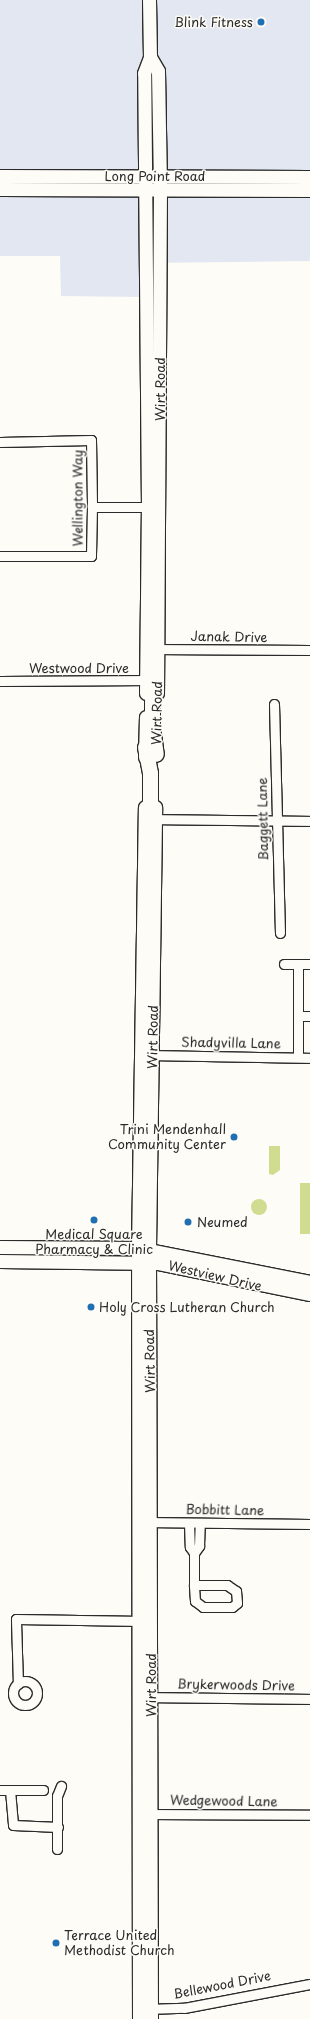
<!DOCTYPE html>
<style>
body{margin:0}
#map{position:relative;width:310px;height:2019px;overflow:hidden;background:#fdfcf7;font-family:"Playpen Sans",sans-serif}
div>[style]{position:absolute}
.built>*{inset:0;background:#e2e7f2}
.green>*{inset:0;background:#d0dd90;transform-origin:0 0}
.round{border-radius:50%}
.roads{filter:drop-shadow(1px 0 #2b2b2b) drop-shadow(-1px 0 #2b2b2b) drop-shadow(0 1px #2b2b2b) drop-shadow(0 -1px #2b2b2b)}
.street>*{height:9px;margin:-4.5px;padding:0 4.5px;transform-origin:4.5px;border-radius:4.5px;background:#fdfcf7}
.street>.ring{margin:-4.5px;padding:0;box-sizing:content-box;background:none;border:9px solid #fdfcf7;border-radius:50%}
.secondary>*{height:13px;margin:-6.5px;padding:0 6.5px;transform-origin:6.5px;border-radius:6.5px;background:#fdfcf7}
.primary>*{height:15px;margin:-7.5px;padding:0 7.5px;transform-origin:7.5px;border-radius:7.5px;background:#fdfcf7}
.dots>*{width:11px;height:11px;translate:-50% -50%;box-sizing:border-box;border:2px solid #fdfcf7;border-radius:50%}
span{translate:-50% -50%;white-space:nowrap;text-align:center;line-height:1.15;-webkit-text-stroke:3px #fdfcf7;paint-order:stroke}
.poi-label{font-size:13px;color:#2b2b2b}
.right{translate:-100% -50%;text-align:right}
.left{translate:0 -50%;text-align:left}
.street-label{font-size:13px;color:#2b2b2b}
</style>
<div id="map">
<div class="built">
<div style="clip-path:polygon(0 0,310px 0,310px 261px,142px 263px,141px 297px,61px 296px,60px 256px,0 256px)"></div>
</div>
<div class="green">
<div style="clip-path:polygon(269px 1146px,280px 1146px,280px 1170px,273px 1175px,269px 1174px)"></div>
<div style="left:300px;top:1183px;width:10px;height:51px"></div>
<div class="round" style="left:251px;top:1199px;width:16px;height:16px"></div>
</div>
<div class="roads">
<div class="street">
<div style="left:0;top:442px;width:91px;rotate:-1.3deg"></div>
<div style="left:91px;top:440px;width:67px;rotate:89.1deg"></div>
<div style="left:92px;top:507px;width:49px;rotate:91.2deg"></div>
<div style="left:91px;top:556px;width:91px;rotate:180deg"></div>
<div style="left:92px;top:507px;width:60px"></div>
<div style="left:151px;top:649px;width:159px;rotate:0.4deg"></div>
<div style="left:0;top:681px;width:151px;rotate:-0.4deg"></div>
<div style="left:274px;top:704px;width:229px;rotate:88.5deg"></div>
<div style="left:149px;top:819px;width:161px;rotate:0.7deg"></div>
<div style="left:284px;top:964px;width:26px"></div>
<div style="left:298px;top:964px;width:93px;rotate:90deg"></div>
<div style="left:298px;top:1016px;width:12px"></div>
<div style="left:152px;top:1055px;width:158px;rotate:1.1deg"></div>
<div style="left:145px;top:1522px;width:165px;rotate:0.7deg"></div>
<div style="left:189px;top:1523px;width:24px;rotate:88deg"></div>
<div style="left:190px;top:1547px;width:7px;rotate:56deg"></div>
<div style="left:194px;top:1585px;width:33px"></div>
<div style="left:227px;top:1585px;width:11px;rotate:34deg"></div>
<div style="left:236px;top:1591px;width:12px;rotate:85deg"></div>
<div style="left:237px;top:1603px;width:6px;rotate:141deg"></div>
<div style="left:232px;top:1607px;width:29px;rotate:180deg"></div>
<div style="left:203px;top:1607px;width:10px;rotate:-143deg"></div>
<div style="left:195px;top:1601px;width:16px;rotate:-94deg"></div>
<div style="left:194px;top:1585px;width:32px;rotate:-90deg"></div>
<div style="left:194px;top:1553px;width:9px;rotate:-54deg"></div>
<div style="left:199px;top:1546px;width:23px;rotate:-88deg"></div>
<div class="ring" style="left:13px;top:1681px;width:15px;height:15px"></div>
<div style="left:18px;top:1684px;width:65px;rotate:-91.8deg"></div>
<div style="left:16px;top:1619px;width:127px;rotate:0.9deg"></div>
<div style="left:145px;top:1697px;width:165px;rotate:0.7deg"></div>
<div style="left:0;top:1790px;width:43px"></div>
<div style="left:10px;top:1790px;width:35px;rotate:85deg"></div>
<div style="left:13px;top:1825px;width:45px;rotate:2.5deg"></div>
<div style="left:145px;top:1814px;width:165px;rotate:0.3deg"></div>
<div style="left:57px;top:1849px;width:53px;rotate:-90deg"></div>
<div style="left:57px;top:1796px;width:11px;rotate:-68deg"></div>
<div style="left:146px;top:2009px;width:38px;rotate:-2deg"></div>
<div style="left:184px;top:2008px;width:128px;rotate:-10.8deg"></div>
</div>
<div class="secondary">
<div style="left:150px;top:57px;width:16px;rotate:60deg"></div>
<div style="left:158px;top:71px;width:119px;rotate:89deg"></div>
<div style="left:160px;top:190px;width:503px;rotate:90.34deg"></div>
<div style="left:0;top:176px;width:310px;rotate:0.2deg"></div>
<div style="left:0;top:189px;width:310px;rotate:0.2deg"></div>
<div style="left:146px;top:693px;width:186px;rotate:-89.4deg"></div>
<div style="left:148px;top:507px;width:434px;rotate:-90.5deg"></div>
<div style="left:144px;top:73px;width:17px;rotate:-69deg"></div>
<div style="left:150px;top:57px;width:57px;rotate:-91deg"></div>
<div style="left:145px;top:757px;width:40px;rotate:-88.6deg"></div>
<div style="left:0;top:1247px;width:138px;rotate:0.4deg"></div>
<div style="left:138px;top:1248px;width:175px;rotate:11.2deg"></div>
<div style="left:0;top:1261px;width:157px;rotate:0.7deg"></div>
<div style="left:157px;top:1263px;width:156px;rotate:11.5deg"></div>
<div style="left:139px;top:2019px;width:771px;rotate:-90.07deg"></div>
<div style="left:138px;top:1248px;width:441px;rotate:-89.1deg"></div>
<div style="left:151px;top:2019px;width:770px;rotate:-90.15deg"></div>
<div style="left:149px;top:1249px;width:442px;rotate:-89.2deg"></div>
</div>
<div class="primary">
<div style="left:152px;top:681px;width:46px;rotate:90deg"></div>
<div style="left:152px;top:727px;width:27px;rotate:82deg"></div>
<div style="left:145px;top:747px;width:26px;rotate:79deg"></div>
<div style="left:150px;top:773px;width:46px;rotate:90deg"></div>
</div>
</div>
<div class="dots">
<div style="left:261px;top:22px;background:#1f6fb2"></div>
<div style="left:234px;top:1137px;background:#1f6fb2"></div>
<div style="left:94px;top:1220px;background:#1f6fb2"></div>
<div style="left:188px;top:1222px;background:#1f6fb2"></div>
<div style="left:91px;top:1307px;background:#1f6fb2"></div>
<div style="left:56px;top:1943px;background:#1f6fb2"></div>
</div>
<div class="poi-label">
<span class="right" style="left:253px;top:22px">Blink Fitness</span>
<span class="right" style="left:226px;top:1137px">Trini Mendenhall<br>Community Center</span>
<span class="left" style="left:197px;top:1222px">Neumed</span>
<span style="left:94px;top:1242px">Medical Square<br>Pharmacy &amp; Clinic</span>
<span class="left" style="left:99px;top:1307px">Holy Cross Lutheran Church</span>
<span class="left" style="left:64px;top:1943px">Terrace United<br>Methodist Church</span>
</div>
<div class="street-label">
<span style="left:155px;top:176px">Long Point Road</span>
<span style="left:160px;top:389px;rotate:-90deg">Wirt Road</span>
<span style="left:78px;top:498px;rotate:-90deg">Wellington Way</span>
<span style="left:229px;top:637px;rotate:1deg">Janak Drive</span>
<span style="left:79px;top:668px">Westwood Drive</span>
<span style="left:157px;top:713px;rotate:-89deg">Wirt Road</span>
<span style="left:263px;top:819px;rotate:-91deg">Baggett Lane</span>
<span style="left:153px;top:1037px;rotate:-89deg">Wirt Road</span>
<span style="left:231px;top:1043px;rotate:1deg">Shadyvilla Lane</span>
<span style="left:215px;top:1276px;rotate:13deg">Westview Drive</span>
<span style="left:150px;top:1361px;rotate:-91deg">Wirt Road</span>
<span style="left:225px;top:1510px;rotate:1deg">Bobbitt Lane</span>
<span style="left:151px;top:1685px;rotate:-90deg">Wirt Road</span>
<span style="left:236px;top:1685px;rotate:1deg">Brykerwoods Drive</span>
<span style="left:224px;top:1801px;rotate:1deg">Wedgewood Lane</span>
<span style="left:222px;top:1985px;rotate:-11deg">Bellewood Drive</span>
</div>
</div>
